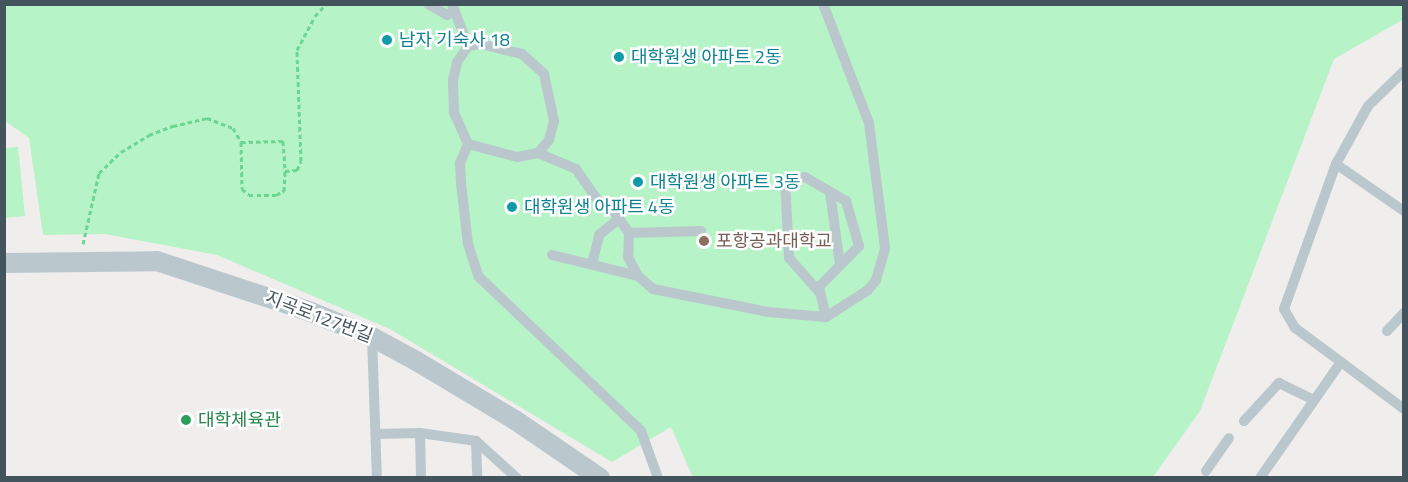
<!DOCTYPE html>
<meta charset="utf-8">
<style>
body{margin:0}
#map{position:relative;width:1408px;height:482px;overflow:hidden;background:#f0eded;font-family:"Titillium Web","Noto Sans KR",sans-serif}
div>[style]{position:absolute}
.green>*{inset:0;background:#b6f3c6}
.path>*{height:3px;margin-top:-1.5px;transform-origin:0;background:repeating-linear-gradient(90deg,#6bd592 0 4.5px,transparent 0 7.5px)}
.service>*{height:10px;margin:-5px;padding:0 5px;transform-origin:5px;border-radius:5px;background:#bac8ce}
.minor>*{height:20px;margin:-10px;padding:0 10px;transform-origin:10px;border-radius:10px;background:#bac8ce}
.dots>*{width:16px;height:16px;translate:-50% -50%;box-sizing:border-box;border:3px solid #fff;border-radius:50%}
span{translate:-50% -50%;white-space:nowrap;text-align:center;line-height:1.15;-webkit-text-stroke:5px #fff;paint-order:stroke}
.culture-label{font-size:18px;color:#0d838f}
.left{translate:0 -50%;text-align:left}
.education-label{font-size:18px;color:#785e54}
.street-label{font-size:18px;color:#44545d}
.leisure-label{font-size:18px;color:#27864d}
.frame{position:absolute;inset:0;border:6px solid #44545d;pointer-events:none}
</style>
<div id="map">
<div class="green">
<div style="clip-path:polygon(1403px 4px,1404px 19px,1334px 59px,1200px 411px,1153px 477px,693px 478px,671px 427px,612px 462px,390px 329px,217px 255px,105px 234px,43px 235px,29px 138px,5px 121px,4px 5px)"></div>
<div style="clip-path:polygon(18px 147px,25px 216px,5px 218px,5px 148px)"></div>
</div>
<div class="path">
<div style="left:241px;top:142px;width:42px;rotate:-1.4deg"></div>
<div style="left:283px;top:141px;width:30px;rotate:86deg"></div>
<div style="left:83px;top:244px;width:73px;rotate:-77.3deg"></div>
<div style="left:99px;top:173px;width:30px;rotate:-44deg"></div>
<div style="left:121px;top:152px;width:33px;rotate:-31deg"></div>
<div style="left:149px;top:135px;width:26px;rotate:-21deg"></div>
<div style="left:173px;top:126px;width:35px;rotate:-13deg"></div>
<div style="left:207px;top:118px;width:28px;rotate:21deg"></div>
<div style="left:233px;top:128px;width:16px;rotate:60deg"></div>
<div style="left:241px;top:142px;width:47px;rotate:88.8deg"></div>
<div style="left:242px;top:189px;width:9px;rotate:41deg"></div>
<div style="left:249px;top:195px;width:27px"></div>
<div style="left:276px;top:195px;width:9px;rotate:-27deg"></div>
<div style="left:284px;top:191px;width:20px;rotate:-87deg"></div>
<div style="left:285px;top:171px;width:12px;rotate:-5deg"></div>
<div style="left:297px;top:170px;width:10px;rotate:-66deg"></div>
<div style="left:301px;top:161px;width:111px;rotate:-92.1deg"></div>
<div style="left:297px;top:50px;width:38px;rotate:-62deg"></div>
<div style="left:315px;top:16px;width:16px;rotate:-47deg"></div>
</div>
<div class="service">
<div style="left:428px;top:4px;width:22px;rotate:30deg"></div>
<div style="left:447px;top:15px;width:8px;rotate:-30deg"></div>
<div style="left:452px;top:4px;width:45px;rotate:69.1deg"></div>
<div style="left:480px;top:44px;width:43px;rotate:13.4deg"></div>
<div style="left:522px;top:54px;width:30px;rotate:42deg"></div>
<div style="left:544px;top:74px;width:48px;rotate:78deg"></div>
<div style="left:554px;top:121px;width:20px;rotate:105deg"></div>
<div style="left:549px;top:140px;width:17px;rotate:130deg"></div>
<div style="left:538px;top:153px;width:21px;rotate:169deg"></div>
<div style="left:517px;top:157px;width:51px;rotate:-165.1deg"></div>
<div style="left:468px;top:144px;width:35px;rotate:-114deg"></div>
<div style="left:454px;top:112px;width:32px;rotate:-92deg"></div>
<div style="left:453px;top:80px;width:18px;rotate:-77deg"></div>
<div style="left:457px;top:62px;width:19px;rotate:-55deg"></div>
<div style="left:468px;top:46px;width:12px;rotate:-9deg"></div>
<div style="left:468px;top:144px;width:21px;rotate:113deg"></div>
<div style="left:460px;top:163px;width:20px;rotate:87deg"></div>
<div style="left:461px;top:183px;width:61px;rotate:83.5deg"></div>
<div style="left:468px;top:244px;width:35px;rotate:72deg"></div>
<div style="left:479px;top:277px;width:224px;rotate:43.5deg"></div>
<div style="left:641px;top:431px;width:50px;rotate:70.1deg"></div>
<div style="left:538px;top:153px;width:41px;rotate:22.8deg"></div>
<div style="left:576px;top:169px;width:44px;rotate:55.2deg"></div>
<div style="left:601px;top:205px;width:15px;rotate:28deg"></div>
<div style="left:614px;top:212px;width:26px;rotate:54deg"></div>
<div style="left:629px;top:233px;width:24px;rotate:92deg"></div>
<div style="left:628px;top:257px;width:21px;rotate:62deg"></div>
<div style="left:638px;top:276px;width:20px;rotate:41deg"></div>
<div style="left:653px;top:289px;width:117px;rotate:11.3deg"></div>
<div style="left:768px;top:312px;width:58px;rotate:4.9deg"></div>
<div style="left:826px;top:317px;width:50px;rotate:-32.7deg"></div>
<div style="left:868px;top:290px;width:13px;rotate:-51deg"></div>
<div style="left:876px;top:280px;width:33px;rotate:-74deg"></div>
<div style="left:885px;top:248px;width:126px;rotate:-97.3deg"></div>
<div style="left:869px;top:123px;width:128px;rotate:-111.1deg"></div>
<div style="left:1336px;top:164px;width:83px;rotate:34.7deg"></div>
<div style="left:830px;top:192px;width:74px;rotate:82.2deg"></div>
<div style="left:629px;top:233px;width:72px;rotate:-1.6deg"></div>
<div style="left:552px;top:255px;width:89px;rotate:13.7deg"></div>
<div style="left:592px;top:264px;width:30px;rotate:-76deg"></div>
<div style="left:599px;top:235px;width:26px;rotate:-39deg"></div>
<div style="left:820px;top:293px;width:47px;rotate:-131.5deg"></div>
<div style="left:789px;top:258px;width:78px;rotate:-92.9deg"></div>
<div style="left:785px;top:180px;width:20px;rotate:-9deg"></div>
<div style="left:805px;top:177px;width:48px;rotate:30.3deg"></div>
<div style="left:846px;top:201px;width:47px;rotate:73.9deg"></div>
<div style="left:859px;top:246px;width:57px;rotate:134.3deg"></div>
<div style="left:819px;top:287px;width:31px;rotate:77deg"></div>
<div style="left:1387px;top:331px;width:25px;rotate:-47deg"></div>
<div style="left:372px;top:337px;width:141px;rotate:88deg"></div>
<div style="left:1341px;top:362px;width:57px;rotate:-143.5deg"></div>
<div style="left:1295px;top:328px;width:22px;rotate:-120deg"></div>
<div style="left:1284px;top:309px;width:154px;rotate:-70.3deg"></div>
<div style="left:1336px;top:164px;width:66px;rotate:-61.1deg"></div>
<div style="left:1368px;top:106px;width:50px;rotate:-44.2deg"></div>
<div style="left:1244px;top:421px;width:52px;rotate:-47.4deg"></div>
<div style="left:1279px;top:383px;width:37px;rotate:26deg"></div>
<div style="left:420px;top:433px;width:57px;rotate:8.1deg"></div>
<div style="left:476px;top:441px;width:37px;rotate:88deg"></div>
<div style="left:376px;top:434px;width:44px;rotate:-1.3deg"></div>
<div style="left:420px;top:433px;width:45px;rotate:88.7deg"></div>
<div style="left:476px;top:441px;width:55px;rotate:42.1deg"></div>
<div style="left:1206px;top:471px;width:40px;rotate:-55.1deg"></div>
<div style="left:1260px;top:478px;width:141px;rotate:-55.1deg"></div>
<div style="left:1341px;top:362px;width:79px;rotate:36.7deg"></div>
</div>
<div class="minor">
<div style="left:4px;top:263px;width:153px;rotate:-0.7deg"></div>
<div style="left:157px;top:261px;width:162px;rotate:18.3deg"></div>
<div style="left:311px;top:312px;width:66px;rotate:22.3deg"></div>
<div style="left:372px;top:337px;width:52px;rotate:28.5deg"></div>
<div style="left:418px;top:362px;width:113px;rotate:30.9deg"></div>
<div style="left:515px;top:420px;width:103px;rotate:34.3deg"></div>
</div>
<div class="dots">
<div style="left:387px;top:40px;background:#0f9aa8"></div>
<div style="left:619px;top:57px;background:#0f9aa8"></div>
<div style="left:638px;top:182px;background:#0f9aa8"></div>
<div style="left:512px;top:207px;background:#0f9aa8"></div>
<div style="left:704px;top:241px;background:#8d6e63"></div>
<div style="left:186px;top:420px;background:#2e9e5b"></div>
</div>
<div class="culture-label">
<span class="left" style="left:399px;top:40px">남자 기숙사 18</span>
<span class="left" style="left:631px;top:57px">대학원생 아파트 2동</span>
<span class="left" style="left:650px;top:182px">대학원생 아파트 3동</span>
<span class="left" style="left:524px;top:207px">대학원생 아파트 4동</span>
</div>
<div class="education-label">
<span class="left" style="left:716px;top:241px">포항공과대학교</span>
</div>
<div class="street-label">
<span style="left:319px;top:317px;rotate:21deg">지곡로127번길</span>
</div>
<div class="leisure-label">
<span class="left" style="left:198px;top:420px">대학체육관</span>
</div>
<div class="frame"></div>
</div>
